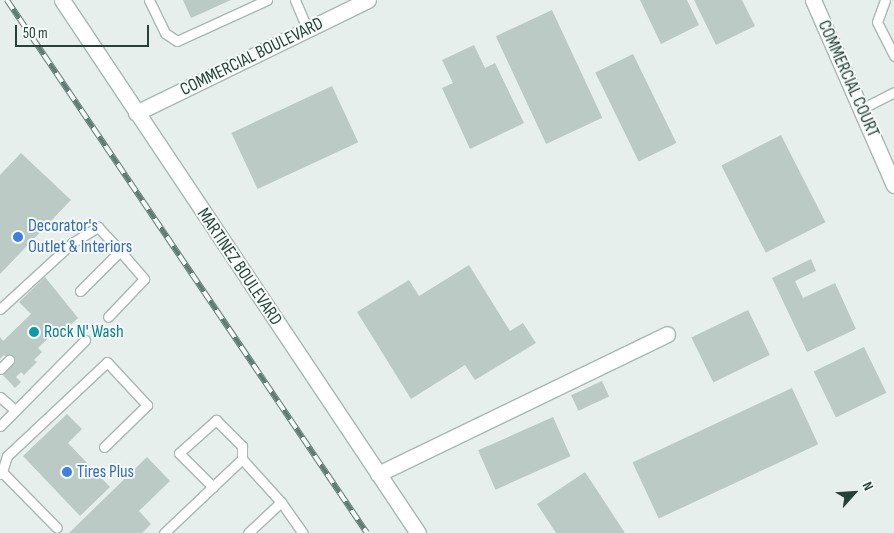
<!DOCTYPE html>
<style>
body{margin:0}
#map{position:relative;width:894px;height:533px;overflow:hidden;background:#e6efeb;font-family:"Sofia Sans Condensed",sans-serif}
div>[style]{position:absolute}
.building>*{inset:0;background:#bbcac4;transform-origin:0 0}
.roads{filter:drop-shadow(1px 0 #a8b8b2) drop-shadow(-1px 0 #a8b8b2) drop-shadow(0 1px #a8b8b2) drop-shadow(0 -1px #a8b8b2)}
.lane>*{height:9px;margin:-4.5px;padding:0 4.5px;transform-origin:4.5px;border-radius:4.5px;background:#fff}
.street>*{height:15px;margin:-7.5px;padding:0 7.5px;transform-origin:7.5px;border-radius:7.5px;background:#fff}
.rail>*{height:5.5px;margin-top:-2.75px;transform-origin:0;background:repeating-linear-gradient(90deg,#f7fbf9 0 11px,#5f7d75 0 22px);box-sizing:border-box;border-block:1px solid #5f7d75}
.dots>*{width:14px;height:14px;translate:-50% -50%;box-sizing:border-box;border:2px solid #f7fbf9;border-radius:50%}
span{translate:-50% -50%;white-space:nowrap;text-align:center;line-height:1.15;-webkit-text-stroke:4px #f7fbf9;paint-order:stroke}
.street-label{font-size:18px;color:#24423a}
.shop-label{font-size:18px;color:#366cbe}
.left{translate:0 -50%;text-align:left}
.culture-label{font-size:18px;color:#0d838f}
.north{position:absolute;left:829px;top:468px;width:50px;height:50px;-webkit-text-stroke:4px #f7fbf9;paint-order:stroke;rotate:64deg;font-size:14px;font-weight:700;line-height:20px;text-align:center;color:#24423a}
.north::after{content:'';display:block;margin:auto;width:18px;height:22px;background:#24423a;clip-path:polygon(50% 0,100% 100%,50% 72%,0 100%)}
.scale{position:absolute;left:15px;top:25px;width:134px;height:22px;box-sizing:border-box;border:2px solid #24423a;border-top:0;padding-left:6px;font-size:15px;line-height:18px;white-space:nowrap;color:#24423a;-webkit-text-stroke:4px #f7fbf9;paint-order:stroke}
</style>
<div id="map">
<div class="building">
<div style="clip-path:polygon(183px 0,231px 0,191px 18px)"></div>
<div style="clip-path:polygon(640px 0,687px 0,699px 25px,661px 44px)"></div>
<div style="clip-path:polygon(694px 0,742px 0,755px 26px,716px 45px)"></div>
<div style="left:552px;top:10px;width:119px;height:62px;rotate:65deg"></div>
<div style="clip-path:polygon(474px 45px,485px 68px,495px 63px,524px 123px,470px 149px,442px 88px,453px 83px,442px 60px)"></div>
<div style="left:633px;top:54px;width:99px;height:42px;rotate:64deg"></div>
<div style="left:332px;top:86px;width:62px;height:111px;rotate:65deg"></div>
<div style="left:781px;top:135px;width:98px;height:67px;rotate:63deg"></div>
<div style="clip-path:polygon(21px 153px,71px 200px,0 274px,0 175px)"></div>
<div style="clip-path:polygon(811px 259px,816px 271px,795px 281px,803px 298px,835px 283px,856px 329px,807px 352px,772px 278px)"></div>
<div style="clip-path:polygon(469px 265px,510px 331px,523px 323px,536px 343px,475px 380px,465px 365px,411px 399px,357px 312px,409px 280px,419px 296px)"></div>
<div style="clip-path:polygon(45px 277px,78px 318px,61px 334px,57px 330px,38px 348px,42px 352px,34px 360px,37px 362px,24px 375px,21px 372px,16px 377px,21px 382px,15px 388px,1px 373px,12px 363px,4px 355px,0 359px,0 337px,3px 341px,31px 314px,19px 302px)"></div>
<div style="left:748px;top:310px;width:50px;height:63px;rotate:64deg"></div>
<div style="left:864px;top:347px;width:51px;height:56px;rotate:64deg"></div>
<div style="left:602px;top:381px;width:17px;height:34px;rotate:65deg"></div>
<div style="left:792px;top:388px;width:62px;height:176px;rotate:65deg"></div>
<div style="clip-path:polygon(67px 414px,82px 429px,68px 443px,110px 487px,80px 516px,23px 456px)"></div>
<div style="left:553px;top:417px;width:43px;height:82px;rotate:66deg"></div>
<div style="clip-path:polygon(147px 457px,170px 481px,139px 511px,151px 524px,142px 533px,69px 533px)"></div>
<div style="clip-path:polygon(585px 472px,625px 533px,556px 533px,537px 504px)"></div>
</div>
<div class="roads">
<div class="lane">
<div style="left:149px;top:0;width:37px;rotate:64deg"></div>
<div style="left:165px;top:33px;width:14px;rotate:34deg"></div>
<div style="left:177px;top:41px;width:99px;rotate:-24.5deg"></div>
<div style="left:295px;top:0;width:33px;rotate:67deg"></div>
<div style="left:885px;top:0;width:23px;rotate:110deg"></div>
<div style="left:877px;top:22px;width:38px;rotate:63deg"></div>
<div style="left:861px;top:109px;width:37px;rotate:-27deg"></div>
<div style="left:80px;top:291px;width:57px;rotate:-45deg"></div>
<div style="left:120px;top:251px;width:37px;rotate:49deg"></div>
<div style="left:144px;top:279px;width:52px;rotate:133.5deg"></div>
<div style="left:0;top:309px;width:98px;rotate:-42.5deg"></div>
<div style="left:72px;top:243px;width:31px;rotate:-32deg"></div>
<div style="left:98px;top:227px;width:33px;rotate:47deg"></div>
<div style="left:0;top:369px;width:13px;rotate:-45deg"></div>
<div style="left:0;top:397px;width:20px;rotate:41deg"></div>
<div style="left:0;top:426px;width:121px;rotate:-45.3deg"></div>
<div style="left:2px;top:472px;width:17px;rotate:-73deg"></div>
<div style="left:7px;top:456px;width:137px;rotate:-43.2deg"></div>
<div style="left:107px;top:362px;width:59px;rotate:47.1deg"></div>
<div style="left:147px;top:405px;width:60px;rotate:135.7deg"></div>
<div style="left:0;top:474px;width:3px;rotate:-45deg"></div>
<div style="left:2px;top:472px;width:78px;rotate:45.5deg"></div>
<div style="left:213px;top:487px;width:48px;rotate:-135deg"></div>
<div style="left:179px;top:453px;width:50px;rotate:-41.7deg"></div>
<div style="left:216px;top:420px;width:37px;rotate:45deg"></div>
<div style="left:242px;top:446px;width:13px;rotate:90deg"></div>
<div style="left:281px;top:502px;width:38px;rotate:55deg"></div>
<div style="left:164px;top:533px;width:108px;rotate:-43.5deg"></div>
<div style="left:242px;top:459px;width:58px;rotate:47.8deg"></div>
<div style="left:281px;top:502px;width:45px;rotate:136.8deg"></div>
</div>
<div class="street">
<div style="left:62px;top:0;width:641px;rotate:56.26deg"></div>
<div style="left:813px;top:0;width:202px;rotate:66.4deg"></div>
<div style="left:136px;top:113px;width:258px;rotate:-26deg"></div>
<div style="left:378px;top:474px;width:321px;rotate:-25.8deg"></div>
</div>
</div>
<div class="rail">
<div style="left:7px;top:0;width:643px;rotate:55.96deg"></div>
</div>
<div class="dots">
<div style="left:18px;top:237px;background:#3f7fe0"></div>
<div style="left:34px;top:332px;background:#0f9aa8"></div>
<div style="left:67px;top:472px;background:#3f7fe0"></div>
</div>
<div class="street-label">
<span style="left:252px;top:57px;rotate:-26deg">COMMERCIAL BOULEVARD</span>
<span style="left:848px;top:79px;rotate:66deg">COMMERCIAL COURT</span>
<span style="left:239px;top:267px;rotate:56deg">MARTINEZ BOULEVARD</span>
</div>
<div class="shop-label">
<span class="left" style="left:28px;top:237px">Decorator's<br>Outlet &amp; Interiors</span>
<span class="left" style="left:77px;top:472px">Tires Plus</span>
</div>
<div class="culture-label">
<span class="left" style="left:44px;top:332px">Rock N' Wash</span>
</div>
<div class="north">N</div>
<div class="scale">50 m</div>
</div>
